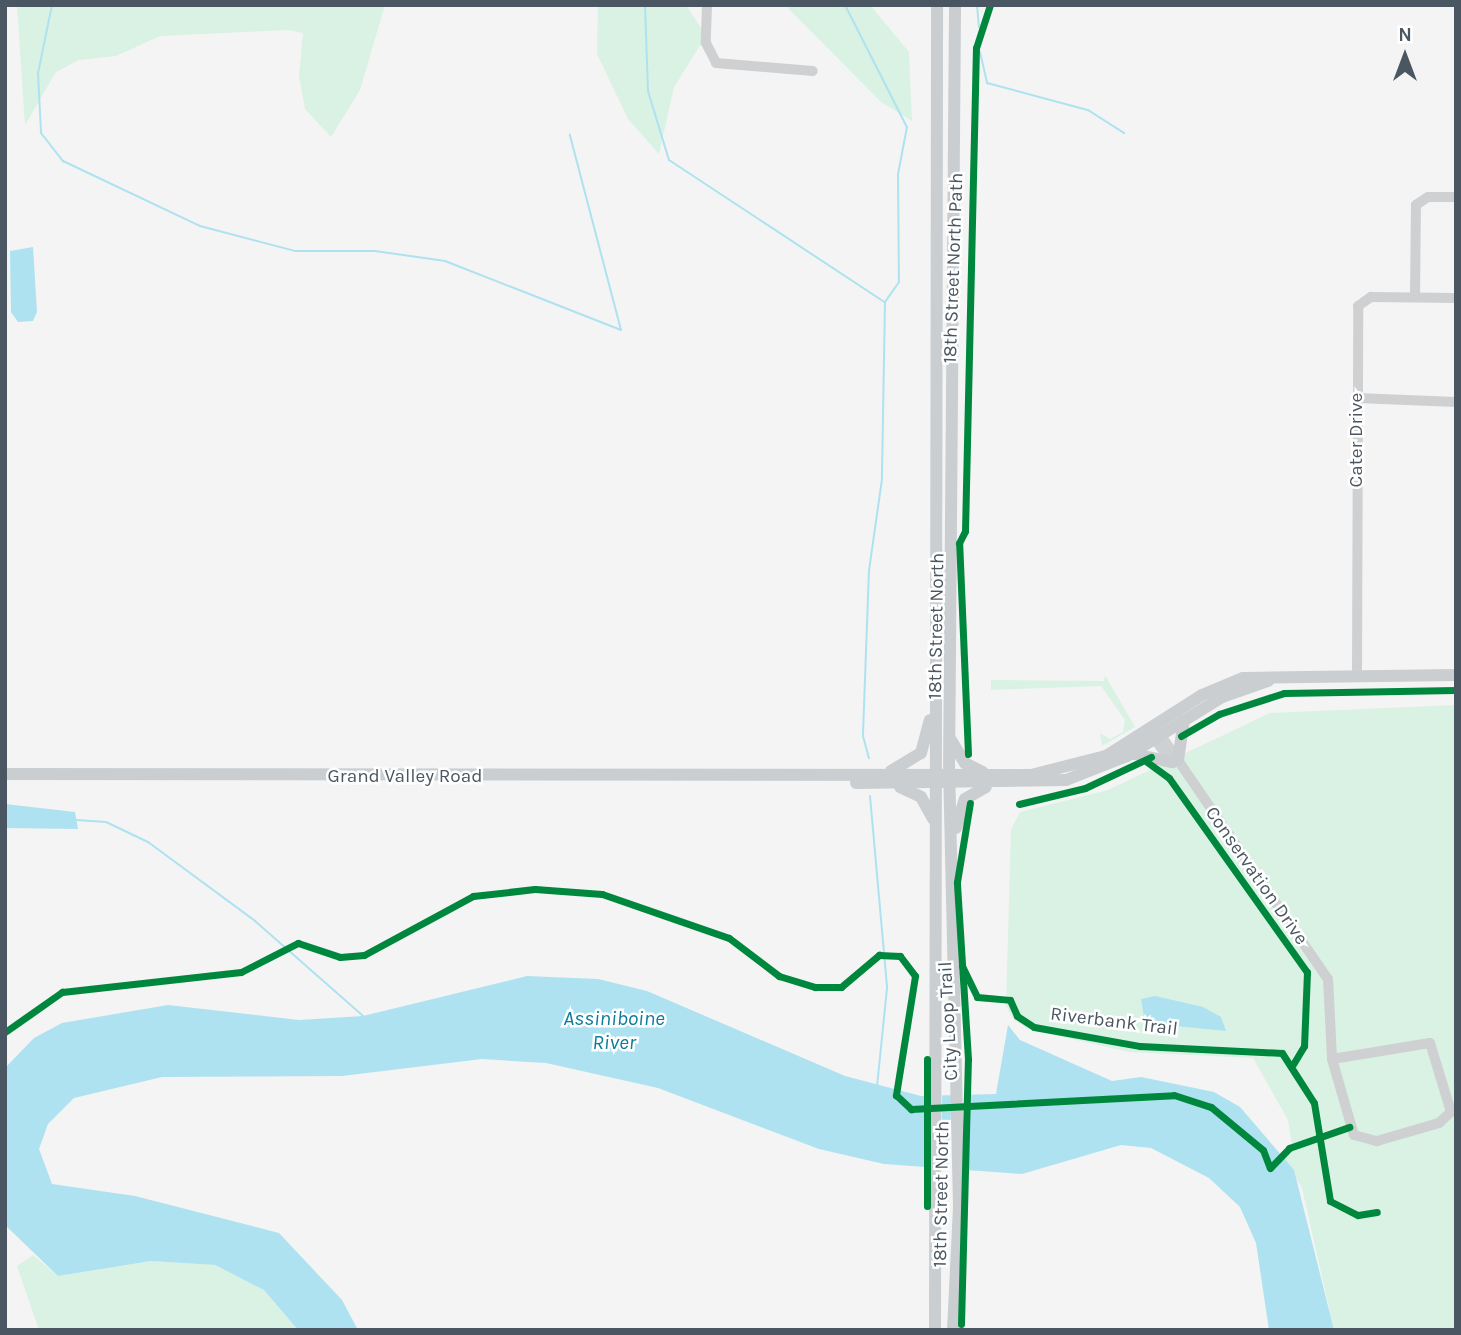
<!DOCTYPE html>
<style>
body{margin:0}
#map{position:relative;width:1461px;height:1335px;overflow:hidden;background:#f4f4f4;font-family:Karla,sans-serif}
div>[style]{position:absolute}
.green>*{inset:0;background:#d9f2e3}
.water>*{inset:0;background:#aee2f0}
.pier>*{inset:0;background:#f4f4f4;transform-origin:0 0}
.stream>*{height:2px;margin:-1px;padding:0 1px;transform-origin:1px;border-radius:1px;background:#aee2f0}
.minor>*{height:10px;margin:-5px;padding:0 5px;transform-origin:5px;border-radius:5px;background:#ced0d2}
.major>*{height:12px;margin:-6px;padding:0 6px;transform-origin:6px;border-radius:6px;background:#caced1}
.cycleway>*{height:7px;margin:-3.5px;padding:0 3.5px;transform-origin:3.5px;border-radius:3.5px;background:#00873e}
span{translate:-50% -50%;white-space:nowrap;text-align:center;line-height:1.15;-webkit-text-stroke:5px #fff;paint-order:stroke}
.street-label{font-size:19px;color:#4a5661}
.water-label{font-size:21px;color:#0c7c9b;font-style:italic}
.frame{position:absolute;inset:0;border:7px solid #4a5661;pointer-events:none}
.north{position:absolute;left:1370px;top:21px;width:70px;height:70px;-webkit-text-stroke:5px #fff;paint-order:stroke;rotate:0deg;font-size:19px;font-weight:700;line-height:28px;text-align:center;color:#4a5661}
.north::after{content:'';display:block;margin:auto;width:24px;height:32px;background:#4a5661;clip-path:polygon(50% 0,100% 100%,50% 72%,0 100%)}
</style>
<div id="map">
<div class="green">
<div style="clip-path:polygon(17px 5px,385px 5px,360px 90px,331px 137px,305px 109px,299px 76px,303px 33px,288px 30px,160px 36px,116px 56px,79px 60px,56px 72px,25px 125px)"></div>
<div style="clip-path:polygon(598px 5px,686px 5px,706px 36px,674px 87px,659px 154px,628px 119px,597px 54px)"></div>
<div style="clip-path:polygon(785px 5px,870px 5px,909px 52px,912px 121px,881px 102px)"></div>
<div style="clip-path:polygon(1105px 675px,1135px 727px,1102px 746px,1100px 733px,1110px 739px,1123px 732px,1125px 720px,1101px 686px,991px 690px,991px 680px,1104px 681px)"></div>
<div style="clip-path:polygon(1456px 705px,1456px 1330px,1334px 1330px,1302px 1188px,1282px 1156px,1293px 1150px,1288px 1120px,1253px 1058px,1129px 1052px,1028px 1029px,1013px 1019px,1006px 1006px,1011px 830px,1020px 812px,1108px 790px,1270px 713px)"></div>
<div style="clip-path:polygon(33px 1255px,58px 1276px,151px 1261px,215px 1265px,264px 1290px,298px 1330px,39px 1330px,17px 1266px)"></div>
</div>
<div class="water">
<div style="clip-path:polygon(33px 247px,37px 312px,33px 321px,18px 322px,11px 312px,10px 251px)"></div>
<div style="clip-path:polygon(5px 804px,75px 812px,78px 829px,5px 828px)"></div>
<div style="clip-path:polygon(527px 976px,598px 979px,647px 991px,845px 1076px,921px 1096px,996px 1094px,1008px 1025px,1020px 1040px,1112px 1081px,1141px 1077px,1214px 1092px,1240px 1107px,1294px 1170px,1334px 1330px,1269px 1330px,1256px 1243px,1240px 1207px,1209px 1178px,1151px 1148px,1121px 1145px,1022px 1174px,884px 1164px,819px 1149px,658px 1088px,546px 1063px,482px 1059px,342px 1076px,162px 1077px,74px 1098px,48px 1124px,39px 1149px,52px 1184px,135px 1196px,279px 1233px,342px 1300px,358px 1330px,298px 1330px,264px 1290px,215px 1265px,151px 1261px,58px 1276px,5px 1225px,5px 1068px,34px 1038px,62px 1023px,168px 1005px,299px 1020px,363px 1016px)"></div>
<div style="clip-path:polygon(1155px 996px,1203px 1007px,1221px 1017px,1226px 1031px,1145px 1023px,1141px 999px)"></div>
</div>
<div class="pier">
<div style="left:924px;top:1093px;width:18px;height:78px"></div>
<div style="left:952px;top:1093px;width:19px;height:79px;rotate:3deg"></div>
</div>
<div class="stream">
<div style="left:52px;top:5px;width:69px;rotate:101.6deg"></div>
<div style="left:38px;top:73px;width:60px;rotate:87.1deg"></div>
<div style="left:41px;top:133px;width:36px;rotate:52deg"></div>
<div style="left:63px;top:161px;width:152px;rotate:25.4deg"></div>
<div style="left:200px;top:226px;width:98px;rotate:14.7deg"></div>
<div style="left:295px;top:251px;width:80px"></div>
<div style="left:375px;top:251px;width:71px;rotate:8.1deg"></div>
<div style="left:445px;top:261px;width:189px;rotate:21.4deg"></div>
<div style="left:621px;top:330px;width:202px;rotate:-104.7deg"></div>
<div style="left:645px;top:5px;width:86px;rotate:88deg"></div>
<div style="left:648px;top:91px;width:72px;rotate:73.1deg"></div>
<div style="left:669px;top:160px;width:258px;rotate:33.4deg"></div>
<div style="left:845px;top:5px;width:137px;rotate:63.1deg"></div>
<div style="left:907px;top:127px;width:48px;rotate:100.8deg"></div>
<div style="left:898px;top:174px;width:108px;rotate:89.5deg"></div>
<div style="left:899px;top:282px;width:24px;rotate:125deg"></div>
<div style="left:885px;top:302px;width:177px;rotate:91deg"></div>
<div style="left:882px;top:479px;width:92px;rotate:98.1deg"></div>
<div style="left:869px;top:570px;width:166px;rotate:92.1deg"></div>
<div style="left:863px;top:736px;width:23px;rotate:75deg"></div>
<div style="left:977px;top:5px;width:22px;rotate:85deg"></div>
<div style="left:980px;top:52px;width:32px;rotate:77deg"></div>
<div style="left:987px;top:83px;width:105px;rotate:15deg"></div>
<div style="left:1088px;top:110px;width:43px;rotate:32.6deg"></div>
<div style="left:870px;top:796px;width:193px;rotate:84.9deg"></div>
<div style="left:887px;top:988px;width:100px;rotate:95.8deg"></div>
<div style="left:76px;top:820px;width:30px;rotate:4deg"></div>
<div style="left:106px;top:822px;width:47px;rotate:25.5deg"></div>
<div style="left:148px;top:842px;width:133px;rotate:36.4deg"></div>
<div style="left:255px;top:921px;width:144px;rotate:41.3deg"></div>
</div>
<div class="minor">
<div style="left:707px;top:5px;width:38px;rotate:92deg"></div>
<div style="left:706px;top:43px;width:22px;rotate:63deg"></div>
<div style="left:716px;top:63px;width:97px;rotate:4.7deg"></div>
<div style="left:1415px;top:297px;width:92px;rotate:-89.4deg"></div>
<div style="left:1416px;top:205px;width:14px;rotate:-34deg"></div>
<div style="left:1428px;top:197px;width:28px"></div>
<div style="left:1357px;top:398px;width:99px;rotate:2.3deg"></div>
<div style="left:1357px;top:675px;width:369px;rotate:-89.8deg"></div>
<div style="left:1358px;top:306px;width:16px;rotate:-35deg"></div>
<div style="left:1371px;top:297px;width:85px;rotate:0.7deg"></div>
<div style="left:1158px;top:731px;width:301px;rotate:55.6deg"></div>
<div style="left:1328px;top:979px;width:80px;rotate:87.1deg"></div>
<div style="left:1332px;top:1059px;width:79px;rotate:73.9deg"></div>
<div style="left:1354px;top:1135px;width:24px;rotate:15deg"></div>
<div style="left:1377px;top:1141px;width:65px;rotate:-16.2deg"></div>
<div style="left:1439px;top:1123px;width:16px;rotate:-43deg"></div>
<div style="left:1451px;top:1112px;width:72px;rotate:-106.9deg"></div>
<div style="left:1430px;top:1043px;width:99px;rotate:170.7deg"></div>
<div style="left:1150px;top:733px;width:38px;rotate:53deg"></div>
</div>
<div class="major">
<div style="left:951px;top:740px;width:27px;rotate:59deg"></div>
<div style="left:965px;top:763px;width:20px;rotate:27deg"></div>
<div style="left:1134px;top:754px;width:39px;rotate:12deg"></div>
<div style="left:1178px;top:760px;width:40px;rotate:-81.5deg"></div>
<div style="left:891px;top:771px;width:35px;rotate:-31deg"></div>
<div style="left:921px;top:753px;width:34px;rotate:-75deg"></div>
<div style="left:5px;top:774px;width:1026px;rotate:0.06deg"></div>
<div style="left:1031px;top:775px;width:77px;rotate:-14.2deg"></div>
<div style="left:1106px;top:756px;width:114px;rotate:-32.4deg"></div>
<div style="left:1202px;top:695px;width:44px;rotate:-22.5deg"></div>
<div style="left:1243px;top:678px;width:213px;rotate:-0.8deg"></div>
<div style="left:856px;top:783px;width:210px;rotate:-0.8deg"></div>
<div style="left:1066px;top:780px;width:66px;rotate:-21.5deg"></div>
<div style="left:1127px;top:756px;width:112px;rotate:-31.8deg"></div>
<div style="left:1222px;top:697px;width:49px;rotate:-19.2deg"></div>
<div style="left:900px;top:787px;width:23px;rotate:25deg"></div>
<div style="left:921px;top:797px;width:25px;rotate:61deg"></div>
<div style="left:956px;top:828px;width:30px;rotate:-73deg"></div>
<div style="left:965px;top:799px;width:24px;rotate:-30deg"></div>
<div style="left:935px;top:1330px;width:1325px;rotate:-89.91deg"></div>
<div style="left:953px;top:1330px;width:124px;rotate:-87.2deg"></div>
<div style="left:959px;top:1206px;width:431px;rotate:-91.3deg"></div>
<div style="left:949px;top:775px;width:770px;rotate:-89.55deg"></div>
</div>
<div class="cycleway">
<div style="left:1181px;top:736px;width:44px;rotate:-30.1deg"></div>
<div style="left:1219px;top:714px;width:68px;rotate:-17.9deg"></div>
<div style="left:1284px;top:693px;width:172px;rotate:-1deg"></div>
<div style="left:968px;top:754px;width:211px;rotate:-92.4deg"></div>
<div style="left:959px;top:543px;width:13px;rotate:-63deg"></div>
<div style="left:965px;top:531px;width:483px;rotate:-88.7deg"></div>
<div style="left:976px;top:48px;width:45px;rotate:-72deg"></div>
<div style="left:1147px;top:762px;width:27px;rotate:36deg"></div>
<div style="left:1169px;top:778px;width:238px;rotate:54.6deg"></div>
<div style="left:1307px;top:972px;width:74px;rotate:92.3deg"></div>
<div style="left:1304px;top:1046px;width:21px;rotate:121deg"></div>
<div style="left:1019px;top:804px;width:68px;rotate:-13.6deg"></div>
<div style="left:1085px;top:788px;width:73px;rotate:-25.2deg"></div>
<div style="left:962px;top:966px;width:34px;rotate:64deg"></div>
<div style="left:977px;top:997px;width:33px;rotate:5deg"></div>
<div style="left:1010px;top:1000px;width:17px;rotate:66deg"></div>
<div style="left:1017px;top:1016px;width:20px;rotate:33deg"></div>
<div style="left:1034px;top:1027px;width:108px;rotate:10.2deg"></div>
<div style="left:1140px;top:1046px;width:142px;rotate:2.8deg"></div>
<div style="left:1282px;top:1053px;width:59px;rotate:57.4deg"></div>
<div style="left:1314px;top:1103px;width:99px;rotate:80.7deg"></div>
<div style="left:1330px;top:1201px;width:31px;rotate:27deg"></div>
<div style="left:1358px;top:1215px;width:19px;rotate:-9deg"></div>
<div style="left:5px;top:1032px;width:70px;rotate:-35.1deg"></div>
<div style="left:62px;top:992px;width:180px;rotate:-6.4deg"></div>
<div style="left:241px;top:972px;width:64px;rotate:-27deg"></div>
<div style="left:298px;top:943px;width:44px;rotate:18.4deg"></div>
<div style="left:340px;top:957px;width:24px;rotate:-5deg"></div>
<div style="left:364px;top:955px;width:124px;rotate:-28.4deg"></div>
<div style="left:473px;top:896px;width:62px;rotate:-6.4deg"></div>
<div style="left:535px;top:889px;width:67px;rotate:4.3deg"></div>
<div style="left:602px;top:894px;width:134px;rotate:19.1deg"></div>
<div style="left:729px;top:938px;width:63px;rotate:37.2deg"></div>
<div style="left:779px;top:976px;width:38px;rotate:17deg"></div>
<div style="left:815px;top:987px;width:26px"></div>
<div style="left:841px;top:987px;width:50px;rotate:-40.1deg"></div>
<div style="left:879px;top:955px;width:21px;rotate:3deg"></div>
<div style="left:900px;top:956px;width:25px;rotate:53deg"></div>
<div style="left:915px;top:976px;width:121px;rotate:99.1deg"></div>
<div style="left:896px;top:1095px;width:21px;rotate:43deg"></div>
<div style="left:911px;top:1109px;width:263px;rotate:-3deg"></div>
<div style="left:1174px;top:1095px;width:39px;rotate:18deg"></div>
<div style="left:1211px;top:1107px;width:67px;rotate:39.6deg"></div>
<div style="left:1263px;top:1150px;width:19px;rotate:69deg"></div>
<div style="left:1270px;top:1168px;width:28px;rotate:-46deg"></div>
<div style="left:1289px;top:1148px;width:64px;rotate:-19.3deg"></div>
<div style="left:927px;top:1059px;width:147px;rotate:90deg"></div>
<div style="left:961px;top:1324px;width:265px;rotate:-88.5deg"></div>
<div style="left:968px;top:1059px;width:177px;rotate:-93.6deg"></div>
<div style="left:957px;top:882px;width:80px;rotate:-80.7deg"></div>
</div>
<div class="street-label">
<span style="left:954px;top:268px;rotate:-88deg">18th Street North Path</span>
<span style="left:1357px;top:440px;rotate:-90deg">Cater Drive</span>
<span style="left:937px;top:626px;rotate:-89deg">18th Street North</span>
<span style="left:405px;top:777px">Grand Valley Road</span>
<span style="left:1256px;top:876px;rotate:55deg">Conservation Drive</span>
<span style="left:949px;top:1021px;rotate:-93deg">City Loop Trail</span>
<span style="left:1114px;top:1022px;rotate:7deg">Riverbank Trail</span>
<span style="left:942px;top:1194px;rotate:-89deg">18th Street North</span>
</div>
<div class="water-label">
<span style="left:614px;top:1030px">Assiniboine<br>River</span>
</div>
<div class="frame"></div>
<div class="north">N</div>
</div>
